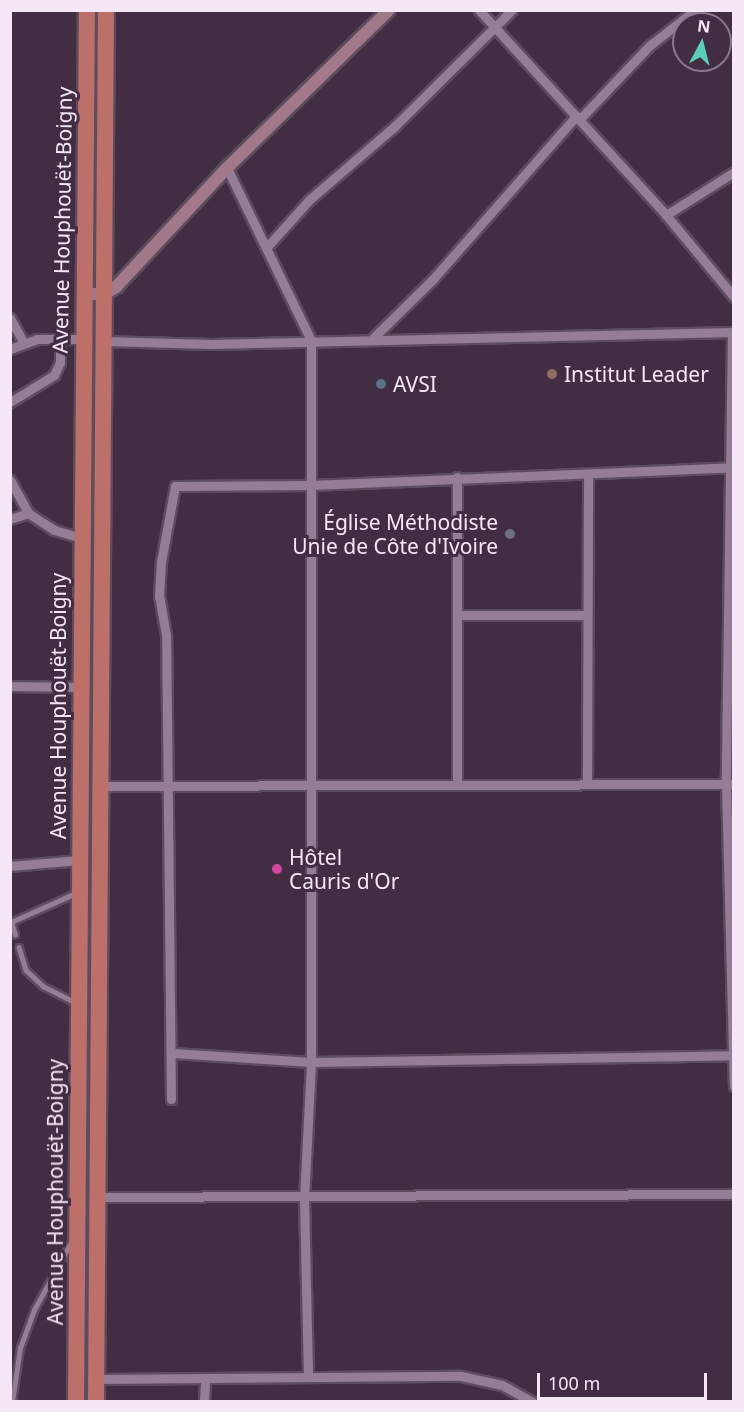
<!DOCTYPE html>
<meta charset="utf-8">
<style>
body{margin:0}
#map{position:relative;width:744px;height:1412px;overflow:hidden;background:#422d43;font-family:"Noto Sans",sans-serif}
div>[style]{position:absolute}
.roads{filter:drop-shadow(2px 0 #5d4c5e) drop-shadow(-2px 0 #5d4c5e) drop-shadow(0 2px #5d4c5e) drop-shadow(0 -2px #5d4c5e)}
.lane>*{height:4.5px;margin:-2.25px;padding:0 2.25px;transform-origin:2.25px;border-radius:2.25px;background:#957d95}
.street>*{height:9px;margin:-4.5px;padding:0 4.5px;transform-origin:4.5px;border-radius:4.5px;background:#957d95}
.secondary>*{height:12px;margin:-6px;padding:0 6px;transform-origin:6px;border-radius:6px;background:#a17988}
.highway>*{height:16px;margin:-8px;padding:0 8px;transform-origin:8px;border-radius:8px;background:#bc7069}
.dots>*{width:16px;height:16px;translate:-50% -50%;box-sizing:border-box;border:3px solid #422d43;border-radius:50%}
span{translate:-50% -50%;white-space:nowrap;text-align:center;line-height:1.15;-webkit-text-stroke:6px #422d43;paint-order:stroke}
.street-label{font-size:21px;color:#f5e7f5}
.poi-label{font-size:21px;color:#f5e7f5}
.left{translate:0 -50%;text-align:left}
.right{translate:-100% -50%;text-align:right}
.frame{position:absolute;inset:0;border:12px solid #f5e7f5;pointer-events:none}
.north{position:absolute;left:672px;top:12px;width:60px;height:60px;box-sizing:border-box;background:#422d43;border:2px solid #8a778a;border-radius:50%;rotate:7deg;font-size:16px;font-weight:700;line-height:24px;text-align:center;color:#f5e7f5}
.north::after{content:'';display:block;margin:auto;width:21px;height:27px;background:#5bcebb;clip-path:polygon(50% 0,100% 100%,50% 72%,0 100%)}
.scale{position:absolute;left:537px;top:1373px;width:170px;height:27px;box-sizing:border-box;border:3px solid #f5e7f5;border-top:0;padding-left:8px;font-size:18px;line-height:21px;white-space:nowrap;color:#f5e7f5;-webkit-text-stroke:4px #422d43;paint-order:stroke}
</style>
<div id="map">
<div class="roads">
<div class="lane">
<div style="left:15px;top:935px;width:14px;rotate:-107deg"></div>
<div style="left:11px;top:922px;width:71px;rotate:-24deg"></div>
<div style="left:19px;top:947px;width:24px;rotate:73deg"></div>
<div style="left:26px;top:970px;width:23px;rotate:43deg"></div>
<div style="left:43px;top:986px;width:35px;rotate:27deg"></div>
<div style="left:12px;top:1402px;width:55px;rotate:-81.6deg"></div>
<div style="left:20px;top:1348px;width:40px;rotate:-69.8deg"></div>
<div style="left:34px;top:1310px;width:77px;rotate:-61.4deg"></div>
</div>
<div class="street">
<div style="left:479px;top:10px;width:277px;rotate:47.6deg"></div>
<div style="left:666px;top:215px;width:107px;rotate:50.3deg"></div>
<div style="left:579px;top:120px;width:102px;rotate:-46.6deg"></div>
<div style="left:649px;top:46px;width:58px;rotate:-38deg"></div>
<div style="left:227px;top:168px;width:191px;rotate:64deg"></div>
<div style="left:311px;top:340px;width:722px;rotate:90deg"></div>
<div style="left:311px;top:1062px;width:136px;rotate:92.9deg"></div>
<div style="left:304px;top:1198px;width:179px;rotate:88.7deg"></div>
<div style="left:666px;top:215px;width:80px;rotate:-32.3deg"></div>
<div style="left:267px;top:247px;width:63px;rotate:-48.2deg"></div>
<div style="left:309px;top:200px;width:112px;rotate:-40.7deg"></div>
<div style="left:394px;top:127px;width:166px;rotate:-44.8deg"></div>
<div style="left:10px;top:318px;width:29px;rotate:61deg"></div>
<div style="left:732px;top:333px;width:451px;rotate:90.8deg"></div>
<div style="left:726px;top:784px;width:302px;rotate:88.5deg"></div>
<div style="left:373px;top:338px;width:84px;rotate:-44.5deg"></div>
<div style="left:433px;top:279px;width:217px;rotate:-48.7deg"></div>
<div style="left:104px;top:341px;width:107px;rotate:1.6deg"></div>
<div style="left:211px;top:344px;width:523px;rotate:-1.31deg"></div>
<div style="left:10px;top:349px;width:29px;rotate:-20deg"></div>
<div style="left:37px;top:339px;width:45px"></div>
<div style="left:10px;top:402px;width:52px;rotate:-31.5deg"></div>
<div style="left:54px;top:375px;width:14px;rotate:-65deg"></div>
<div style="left:60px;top:362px;width:24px;rotate:-90deg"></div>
<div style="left:10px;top:480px;width:38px;rotate:61deg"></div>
<div style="left:28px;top:513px;width:31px;rotate:33deg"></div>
<div style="left:54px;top:530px;width:29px;rotate:16deg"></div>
<div style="left:10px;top:519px;width:19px;rotate:-18deg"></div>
<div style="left:457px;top:615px;width:130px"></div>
<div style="left:10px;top:686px;width:72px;rotate:0.8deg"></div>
<div style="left:457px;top:783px;width:306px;rotate:-90deg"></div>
<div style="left:587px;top:783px;width:307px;rotate:-89.8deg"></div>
<div style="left:103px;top:786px;width:631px;rotate:-0.18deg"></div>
<div style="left:10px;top:866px;width:69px;rotate:-5deg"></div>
<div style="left:173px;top:1053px;width:138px;rotate:3.7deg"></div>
<div style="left:311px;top:1062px;width:423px;rotate:-0.9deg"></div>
<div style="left:171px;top:1099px;width:464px;rotate:-90.6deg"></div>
<div style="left:166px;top:635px;width:39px;rotate:-100deg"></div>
<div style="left:159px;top:597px;width:35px;rotate:-87deg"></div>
<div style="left:161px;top:562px;width:77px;rotate:-79.6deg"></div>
<div style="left:175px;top:486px;width:136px;rotate:-0.4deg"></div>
<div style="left:311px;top:485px;width:423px;rotate:-2.4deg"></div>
<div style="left:98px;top:1197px;width:636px;rotate:-0.27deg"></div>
<div style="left:97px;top:1379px;width:364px;rotate:-0.5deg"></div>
<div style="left:461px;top:1376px;width:42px;rotate:12.4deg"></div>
<div style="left:502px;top:1385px;width:35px;rotate:29deg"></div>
<div style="left:204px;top:1402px;width:22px;rotate:-87deg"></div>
</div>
<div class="secondary">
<div style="left:84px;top:294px;width:20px"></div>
<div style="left:104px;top:294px;width:14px;rotate:-30deg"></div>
<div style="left:116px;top:287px;width:163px;rotate:-47deg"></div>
<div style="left:227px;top:168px;width:226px;rotate:-44.3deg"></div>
</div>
<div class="highway">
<div style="left:76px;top:1402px;width:1392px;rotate:-89.55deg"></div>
<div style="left:96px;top:1402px;width:1392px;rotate:-89.59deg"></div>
</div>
</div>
<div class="dots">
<div style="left:552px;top:374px;background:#8d6e63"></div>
<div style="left:381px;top:384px;background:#5c6f8a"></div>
<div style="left:510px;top:534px;background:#6b7280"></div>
<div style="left:277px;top:869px;background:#d1479c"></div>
</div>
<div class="street-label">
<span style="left:62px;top:220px;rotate:-89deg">Avenue Houphouët-Boigny</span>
<span style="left:58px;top:706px;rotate:-90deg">Avenue Houphouët-Boigny</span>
<span style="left:55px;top:1192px;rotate:-90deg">Avenue Houphouët-Boigny</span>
</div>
<div class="poi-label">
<span class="left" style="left:564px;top:374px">Institut Leader</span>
<span class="left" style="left:393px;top:384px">AVSI</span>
<span class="right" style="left:498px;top:534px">Église Méthodiste<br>Unie de Côte d'Ivoire</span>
<span class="left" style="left:289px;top:869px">Hôtel<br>Cauris d'Or</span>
</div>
<div class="frame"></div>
<div class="north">N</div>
<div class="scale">100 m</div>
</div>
